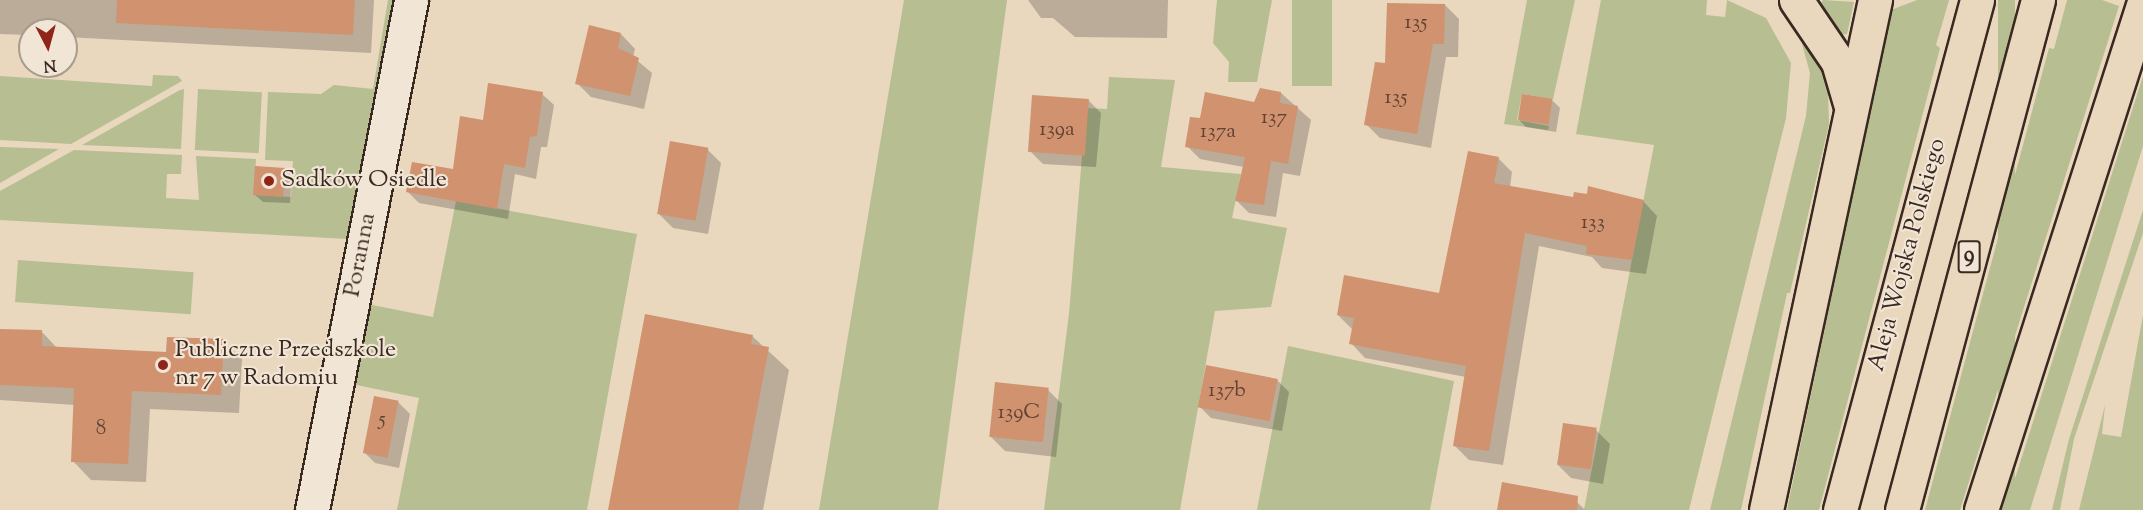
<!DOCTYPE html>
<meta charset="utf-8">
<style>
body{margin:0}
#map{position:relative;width:2143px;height:510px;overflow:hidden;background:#e9d7be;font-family:"Sorts Mill Goudy",serif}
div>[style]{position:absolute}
.green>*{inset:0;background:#b6be92;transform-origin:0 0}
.shadow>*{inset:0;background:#0003}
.building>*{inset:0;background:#d0926f;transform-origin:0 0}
.roads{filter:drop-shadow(2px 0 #3a2921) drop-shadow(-2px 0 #3a2921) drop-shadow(0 2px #3a2921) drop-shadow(0 -2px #3a2921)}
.secondary>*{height:33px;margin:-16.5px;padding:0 16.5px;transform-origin:16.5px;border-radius:16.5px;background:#f1e5d5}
.primary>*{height:33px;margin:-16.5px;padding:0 16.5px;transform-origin:16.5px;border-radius:16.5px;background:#e9d7be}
.dots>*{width:16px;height:16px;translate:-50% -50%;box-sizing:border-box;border:3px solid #f1e5d5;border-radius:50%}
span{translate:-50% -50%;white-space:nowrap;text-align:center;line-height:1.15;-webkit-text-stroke:4.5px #f1e5d5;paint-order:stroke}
.number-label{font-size:21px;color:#604334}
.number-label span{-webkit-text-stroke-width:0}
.shield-label span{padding:2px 4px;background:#f1e5d5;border:2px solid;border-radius:4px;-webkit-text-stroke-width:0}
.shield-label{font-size:22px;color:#3a2921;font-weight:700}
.poi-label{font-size:24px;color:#3a2921}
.left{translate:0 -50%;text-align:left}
.street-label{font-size:24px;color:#3a2921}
.north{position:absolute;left:18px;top:18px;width:60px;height:60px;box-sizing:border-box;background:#f1e5d5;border:2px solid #a89a8d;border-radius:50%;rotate:174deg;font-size:16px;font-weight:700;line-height:24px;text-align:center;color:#3a2921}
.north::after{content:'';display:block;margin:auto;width:21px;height:27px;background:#8f2418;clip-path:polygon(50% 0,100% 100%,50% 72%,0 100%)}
</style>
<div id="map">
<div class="green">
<div style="clip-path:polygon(388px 0,396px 0,348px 239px,0 220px,0 191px,74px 150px,182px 155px,181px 174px,167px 174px,166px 198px,199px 200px,196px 156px,256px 159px,254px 195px,291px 197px,293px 161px,265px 160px,268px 92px,321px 94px,334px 85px,373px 89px)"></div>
<div style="clip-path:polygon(904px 0,1007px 0,938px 510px,819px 510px)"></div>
<div style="clip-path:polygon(1217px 0,1272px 0,1257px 82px,1228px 82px,1229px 62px,1213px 43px)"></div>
<div style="left:1292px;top:0;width:40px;height:86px"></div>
<div style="clip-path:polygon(1527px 0,1575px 0,1553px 99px,1522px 94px,1517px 120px,1549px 126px,1548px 130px,1504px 124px)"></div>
<div style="clip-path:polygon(1601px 0,1707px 0,1706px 15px,1725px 17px,1727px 0,1766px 18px,1791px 63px,1786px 118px,1689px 510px,1584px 510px,1654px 145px,1576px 134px)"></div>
<div style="clip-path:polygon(1823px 0,1854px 2px,1847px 34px,1840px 35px,1821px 3px)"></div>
<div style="clip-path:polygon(1917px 0,1949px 0,1936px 45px,1940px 48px,1819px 510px,1787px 510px,1891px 10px)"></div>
<div style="left:1998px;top:0;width:17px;height:528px"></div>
<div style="clip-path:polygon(2067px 0,2102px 0,2119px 6px,1960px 510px,1925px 510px,2049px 48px,2054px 49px)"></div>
<div style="clip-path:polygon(1799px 33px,1819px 56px,1828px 92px,1829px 124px,1790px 293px,1787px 293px,1741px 510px,1710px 510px,1806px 116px,1810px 73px)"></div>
<div style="clip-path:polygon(153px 75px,178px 76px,182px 81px,71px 144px,0 140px,0 76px,152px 86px)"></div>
<div style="clip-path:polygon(2143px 76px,2143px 146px,2030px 510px,2005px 510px)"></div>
<div style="clip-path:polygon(1109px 77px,1175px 80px,1161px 167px,1241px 174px,1232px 218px,1287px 228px,1271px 307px,1215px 311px,1180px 510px,1044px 510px,1069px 314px,1086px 108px,1107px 109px)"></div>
<div style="clip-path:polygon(184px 89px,181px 149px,82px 145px,180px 90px)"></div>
<div style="left:198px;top:89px;width:64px;height:61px;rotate:3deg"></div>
<div style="clip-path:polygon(0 147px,59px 149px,0 183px)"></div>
<div style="clip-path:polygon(456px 201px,637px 234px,587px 510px,397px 510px,419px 398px,352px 384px,367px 304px,433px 317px)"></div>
<div style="clip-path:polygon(2143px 210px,2143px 233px,2074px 439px,2060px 510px,2052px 510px,2069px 439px)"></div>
<div style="left:18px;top:260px;width:176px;height:42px;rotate:4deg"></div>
<div style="clip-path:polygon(2143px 315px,2143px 510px,2079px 510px,2105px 405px,2102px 434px,2121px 437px)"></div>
<div style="clip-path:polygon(1288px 346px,1454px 381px,1430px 510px,1257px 510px)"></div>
</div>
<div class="shadow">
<div style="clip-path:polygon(0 0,374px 0,371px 53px,66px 37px,66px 30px,30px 30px,30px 35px,0 34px)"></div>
<div style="clip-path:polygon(1028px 0,1168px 0,1167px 38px,1075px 37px,1053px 18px,1041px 18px)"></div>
<div style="clip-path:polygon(1445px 5px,1459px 19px,1458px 57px,1446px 57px,1431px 148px,1380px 138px,1366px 124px,1387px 65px)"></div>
<div style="clip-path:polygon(621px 34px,635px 49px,633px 57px,652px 73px,644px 109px,591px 97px,577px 83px)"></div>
<div style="clip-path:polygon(1281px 93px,1311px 120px,1300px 176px,1283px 173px,1276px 217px,1249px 213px,1236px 200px,1244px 167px,1200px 159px,1187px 146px,1201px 120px)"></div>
<div style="clip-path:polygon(542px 94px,554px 105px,547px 147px,541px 147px,536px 179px,515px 174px,508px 219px,419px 203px,408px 192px,454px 171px,484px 122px)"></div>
<div style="clip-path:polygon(1088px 100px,1101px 113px,1096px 167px,1043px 164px,1030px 151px)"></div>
<div style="clip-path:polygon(1553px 101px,1560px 108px,1556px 132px,1526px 127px,1519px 120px)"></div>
<div style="clip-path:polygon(707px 149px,721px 163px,708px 234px,673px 228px,659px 214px)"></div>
<div style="clip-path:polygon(1498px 158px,1512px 172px,1510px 187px,1574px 198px,1643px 201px,1657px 216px,1646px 274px,1602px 268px,1592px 257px,1539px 246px,1503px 465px,1469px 460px,1454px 445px,1466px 377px,1365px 358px,1351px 343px,1353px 330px,1338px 315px,1440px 295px)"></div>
<div style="clip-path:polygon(284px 169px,292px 176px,290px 203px,263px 202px,255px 195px)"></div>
<div style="clip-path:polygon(0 330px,42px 332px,58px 349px,167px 354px,223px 341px,242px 359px,239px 413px,150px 409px,146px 482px,91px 480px,73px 461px,75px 405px,0 400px)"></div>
<div style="clip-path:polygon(752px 336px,789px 370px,763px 510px,609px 510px)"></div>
<div style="clip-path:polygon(1277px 380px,1289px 392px,1282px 431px,1211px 418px,1200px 407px)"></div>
<div style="clip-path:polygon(1048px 390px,1062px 404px,1056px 457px,1005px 451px,991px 437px)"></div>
<div style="clip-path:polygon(375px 398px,399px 403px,410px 414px,399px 468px,375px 463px,364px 452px)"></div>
<div style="clip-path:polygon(1596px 430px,1610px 444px,1603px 484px,1571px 478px,1557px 464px)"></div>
<div style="clip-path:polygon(1571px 496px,1585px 510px,1498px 510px)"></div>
</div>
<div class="building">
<div style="clip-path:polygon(117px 0,355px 0,353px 35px,116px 23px)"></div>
<div style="clip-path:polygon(1387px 3px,1445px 4px,1444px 44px,1433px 44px,1417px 134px,1364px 125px,1375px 62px,1385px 63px)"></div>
<div style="clip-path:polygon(589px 25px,621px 33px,618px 48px,639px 58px,630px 96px,575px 84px)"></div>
<div style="clip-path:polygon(488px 83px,543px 92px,537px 136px,530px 137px,525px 168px,504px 164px,497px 209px,406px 192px,412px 162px,453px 169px,460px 116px,483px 120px)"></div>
<div style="clip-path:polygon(1260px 88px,1281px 92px,1280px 103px,1298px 106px,1288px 164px,1271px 161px,1264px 205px,1235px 201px,1245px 157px,1185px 147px,1190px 117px,1200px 118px,1205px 92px,1254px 102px)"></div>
<div style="left:1522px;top:94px;width:31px;height:26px;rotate:9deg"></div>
<div style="left:1032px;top:95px;width:57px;height:57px;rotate:4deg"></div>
<div style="left:670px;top:141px;width:39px;height:74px;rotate:10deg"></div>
<div style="clip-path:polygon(1468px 151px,1499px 157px,1494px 183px,1573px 197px,1574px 192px,1587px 194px,1588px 186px,1644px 200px,1632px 260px,1586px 254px,1587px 246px,1525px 233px,1489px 451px,1453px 446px,1466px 366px,1349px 344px,1354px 318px,1337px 315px,1344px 275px,1439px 293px)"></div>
<div style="left:255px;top:166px;width:30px;height:29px;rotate:4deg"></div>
<div style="clip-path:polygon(645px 314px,753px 335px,751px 344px,769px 347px,738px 510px,608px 510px)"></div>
<div style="clip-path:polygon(0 329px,42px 330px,42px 346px,166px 352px,167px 337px,224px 339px,221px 395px,132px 391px,128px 464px,71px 462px,74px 388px,0 385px)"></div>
<div style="left:1206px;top:365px;width:73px;height:43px;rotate:11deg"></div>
<div style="left:995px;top:382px;width:54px;height:55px;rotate:6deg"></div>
<div style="left:374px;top:396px;width:25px;height:58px;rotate:11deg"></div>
<div style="left:1563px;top:423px;width:34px;height:42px;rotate:8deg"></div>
<div style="clip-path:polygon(1502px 482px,1578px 496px,1577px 510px,1497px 510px)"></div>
</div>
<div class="roads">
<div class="secondary">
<div style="left:312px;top:510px;width:520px;rotate:-79.01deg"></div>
</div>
<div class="primary">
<div style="left:1796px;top:0;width:75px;rotate:55.9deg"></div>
<div style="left:1838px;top:62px;width:43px;rotate:73.7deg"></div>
<div style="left:1766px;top:510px;width:522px;rotate:-77.94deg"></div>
<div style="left:1840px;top:510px;width:528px;rotate:-74.96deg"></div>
<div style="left:1902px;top:510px;width:528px;rotate:-75.07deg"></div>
<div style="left:1981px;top:510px;width:530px;rotate:-72.21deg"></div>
</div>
</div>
<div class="dots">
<div style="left:269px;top:181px;background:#8f2418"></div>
<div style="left:163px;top:365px;background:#8f2418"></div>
</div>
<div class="number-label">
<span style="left:1416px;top:23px">135</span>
<span style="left:1396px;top:98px">135</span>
<span style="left:1274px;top:118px">137</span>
<span style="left:1057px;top:130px">139a</span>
<span style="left:1218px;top:132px">137a</span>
<span style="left:1593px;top:223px">133</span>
<span style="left:1227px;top:391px">137b</span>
<span style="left:1019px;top:413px">139C</span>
<span style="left:382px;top:420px">5</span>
<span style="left:101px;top:429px">8</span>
</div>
<div class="shield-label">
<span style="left:1969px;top:257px">9</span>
</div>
<div class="poi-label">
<span class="left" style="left:281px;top:181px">Sadków Osiedle</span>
<span class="left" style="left:175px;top:365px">Publiczne Przedszkole<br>nr 7 w Radomiu</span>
</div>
<div class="street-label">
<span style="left:361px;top:255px;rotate:-79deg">Poranna</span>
<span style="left:1908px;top:255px;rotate:-75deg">Aleja Wojska Polskiego</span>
</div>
<div class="north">N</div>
</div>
